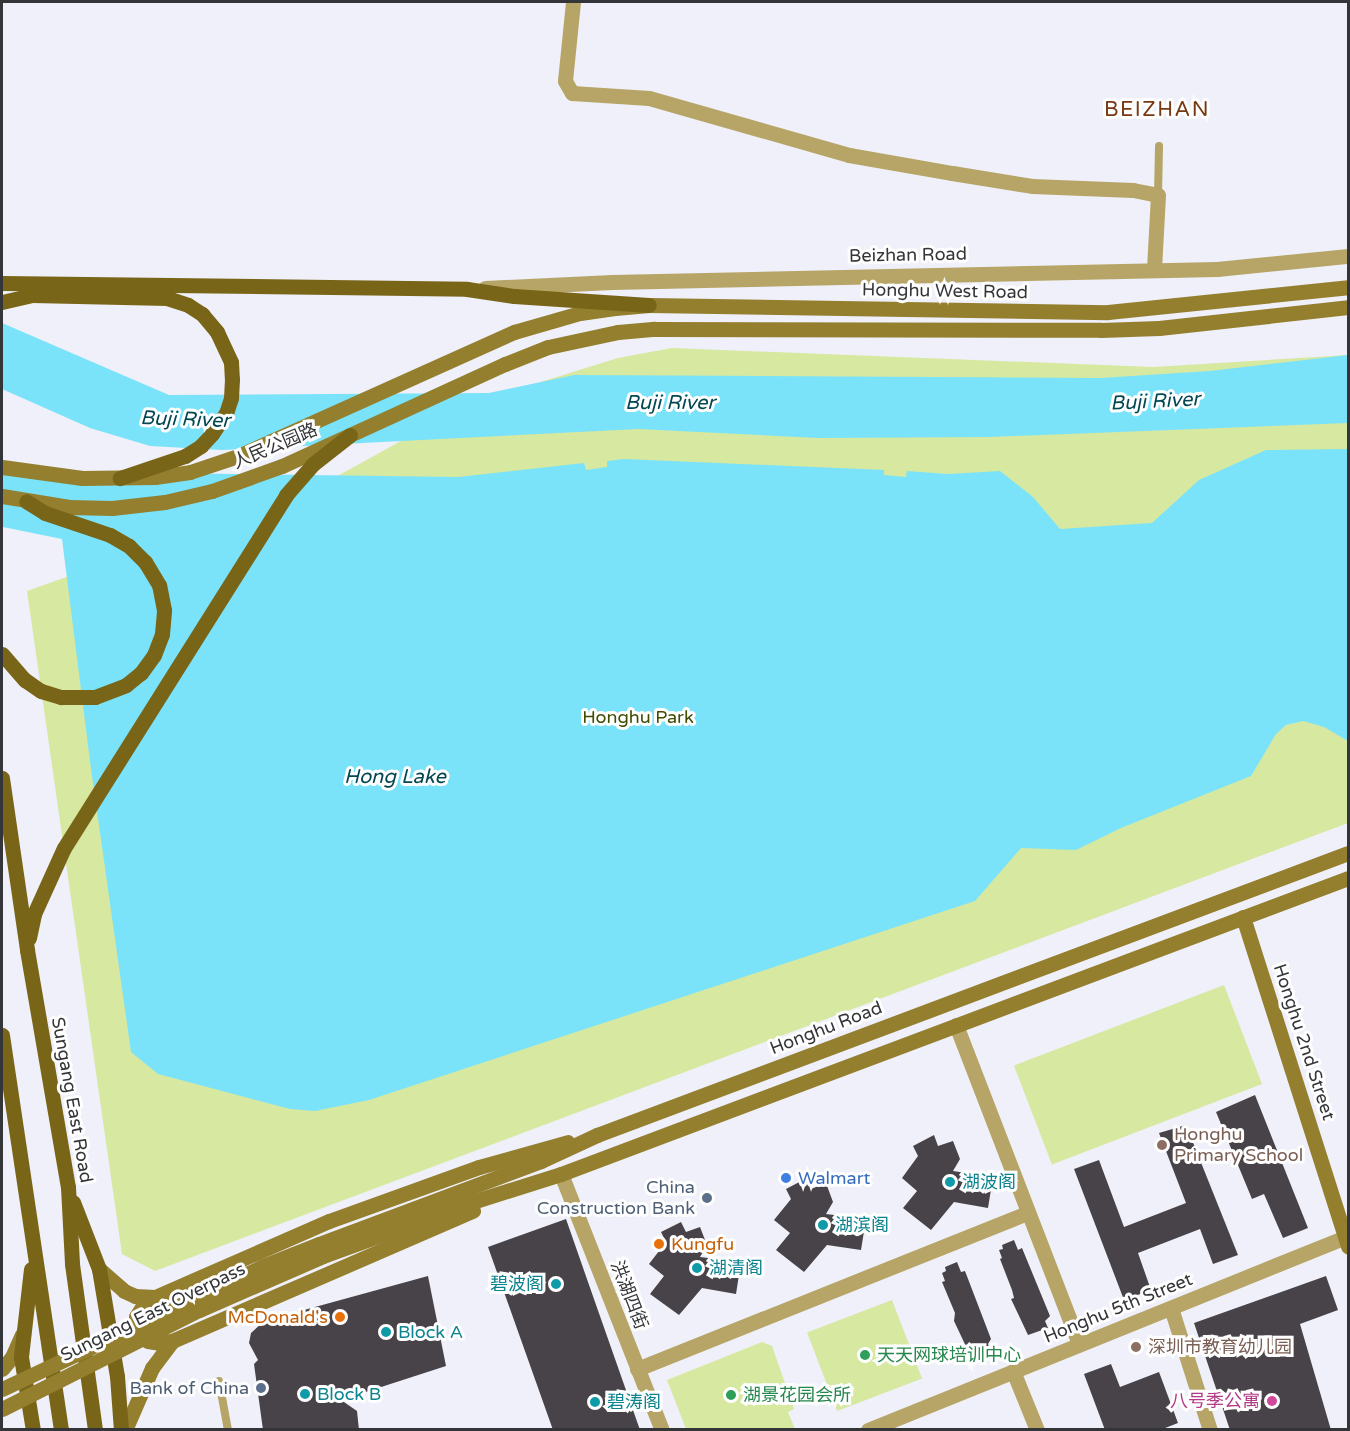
<!DOCTYPE html>
<meta charset="utf-8">
<style>
body{margin:0}
#map{position:relative;width:1350px;height:1431px;overflow:hidden;background:#eff0f9;font-family:"Varela Round","Noto Sans SC",sans-serif}
div>[style]{position:absolute}
.green>*{inset:0;background:#d7e8a0;transform-origin:0 0}
.water>*{inset:0;background:#7ae3f9}
.building>*{inset:0;background:#484348}
.lane>*{height:8px;margin:-4px;padding:0 4px;transform-origin:4px;border-radius:4px;background:#b6a566}
.street>*{height:15px;margin:-7.5px;padding:0 7.5px;transform-origin:7.5px;border-radius:7.5px;background:#b6a566}
.secondary>*{height:15px;margin:-7.5px;padding:0 7.5px;transform-origin:7.5px;border-radius:7.5px;background:#947f2f}
.primary>*{height:15px;margin:-7.5px;padding:0 7.5px;transform-origin:7.5px;border-radius:7.5px;background:#796517}
.secondary-bridge>*{height:15px;margin:-7.5px;padding:0 7.5px;transform-origin:7.5px;border-radius:7.5px;background:#947f2f}
.dots>*{width:16px;height:16px;translate:-50% -50%;box-sizing:border-box;border:3px solid #fefefe;border-radius:50%}
span{translate:-50% -50%;white-space:nowrap;text-align:center;line-height:1.15;-webkit-text-stroke:6px #fefefe;paint-order:stroke}
.street-label{font-size:18px;color:#343538}
.park-label{font-size:18px;color:#404c00}
.education-label{font-size:18px;color:#785e54}
.left{translate:0 -50%;text-align:left}
.shop-label{font-size:18px;color:#366cbe}
.culture-label{font-size:18px;color:#0d838f}
.right{translate:-100% -50%;text-align:right}
.service-label{font-size:18px;color:#4e5e75}
.food-label{font-size:18px;color:#c56008}
.leisure-label{font-size:18px;color:#27864d}
.hotel-label{font-size:18px;color:#b23c85}
.water-label{font-size:20px;color:#024752;font-style:italic}
.quarter-label{font-size:21px;color:#763911;letter-spacing:1.5px}
.frame{position:absolute;inset:0;border:3px solid #343538;pointer-events:none}
</style>
<div id="map">
<div class="green">
<div style="clip-path:polygon(672px 348px,1153px 367px,1348px 355px,1348px 823px,155px 1271px,122px 1254px,27px 591px,314px 489px,410px 436px,515px 390px,618px 358px)"></div>
<div style="left:1224px;top:985px;width:106px;height:225px;rotate:69deg"></div>
<div style="left:892px;top:1300px;width:84px;height:91px;rotate:69deg"></div>
<div style="clip-path:polygon(762px 1342px,772px 1346px,794px 1409px,788px 1412px,795px 1429px,686px 1429px,667px 1380px)"></div>
</div>
<div class="water">
<div style="clip-path:polygon(2px 323px,169px 395px,489px 393px,574px 375px,1100px 378px,1210px 371px,1348px 355px,1348px 423px,989px 437px,818px 438px,638px 429px,222px 450px,150px 446px,90px 428px,2px 389px)"></div>
<div style="clip-path:polygon(1348px 449px,1348px 741px,1324px 727px,1303px 721px,1286px 725px,1276px 734px,1251px 776px,1121px 828px,1076px 850px,1021px 848px,975px 901px,369px 1100px,315px 1111px,290px 1109px,158px 1074px,131px 1052px,91px 769px,62px 539px,3px 527px,2px 471px,458px 477px,584px 463px,586px 470px,607px 467px,607px 461px,624px 459px,884px 470px,884px 475px,906px 477px,907px 471px,948px 474px,1000px 471px,1033px 497px,1060px 529px,1152px 523px,1199px 480px,1266px 450px)"></div>
</div>
<div class="building">
<div style="clip-path:polygon(1255px 1095px,1308px 1228px,1283px 1238px,1264px 1194px,1252px 1199px,1216px 1112px)"></div>
<div style="clip-path:polygon(1186px 1125px,1238px 1255px,1213px 1264px,1200px 1229px,1138px 1253px,1151px 1290px,1124px 1300px,1074px 1169px,1099px 1160px,1124px 1227px,1186px 1203px,1159px 1133px)"></div>
<div style="clip-path:polygon(934px 1135px,938px 1146px,953px 1141px,960px 1159px,953px 1171px,993px 1177px,988px 1208px,954px 1202px,931px 1230px,903px 1208px,917px 1191px,902px 1178px,918px 1156px,913px 1146px)"></div>
<div style="clip-path:polygon(807px 1178px,811px 1189px,826px 1183px,833px 1202px,826px 1214px,866px 1219px,861px 1250px,827px 1245px,804px 1272px,776px 1250px,790px 1233px,774px 1220px,791px 1199px,786px 1189px)"></div>
<div style="clip-path:polygon(566px 1219px,588px 1282px,640px 1430px,553px 1430px,488px 1247px)"></div>
<div style="clip-path:polygon(681px 1222px,686px 1232px,700px 1227px,707px 1245px,700px 1257px,741px 1262px,736px 1294px,702px 1288px,679px 1315px,650px 1294px,664px 1276px,649px 1264px,666px 1242px,661px 1232px)"></div>
<div style="clip-path:polygon(1014px 1240px,1018px 1250px,1022px 1248px,1050px 1316px,1045px 1321px,1048px 1328px,1028px 1335px,1011px 1299px,1014px 1298px,1012px 1290px,1000px 1259px,1002px 1258px,999px 1250px,1003px 1249px,1002px 1245px)"></div>
<div style="clip-path:polygon(957px 1262px,961px 1272px,965px 1271px,991px 1339px,988px 1344px,990px 1350px,971px 1357px,954px 1321px,955px 1313px,942px 1282px,945px 1281px,942px 1273px,946px 1271px,945px 1267px)"></div>
<div style="clip-path:polygon(428px 1276px,446px 1366px,341px 1400px,357px 1411px,359px 1430px,263px 1430px,254px 1364px,258px 1360px,249px 1343px,251px 1333px,264px 1321px)"></div>
<div style="clip-path:polygon(1326px 1276px,1338px 1310px,1300px 1324px,1331px 1430px,1230px 1430px,1194px 1323px)"></div>
<div style="clip-path:polygon(1111px 1364px,1120px 1387px,1159px 1372px,1178px 1423px,1160px 1430px,1105px 1430px,1084px 1374px)"></div>
</div>
<div class="lane">
<div style="left:1158px;top:195px;width:49px;rotate:-88.8deg"></div>
<div style="left:219px;top:1381px;width:50px;rotate:79.6deg"></div>
</div>
<div class="street">
<div style="left:573px;top:2px;width:79px;rotate:95.8deg"></div>
<div style="left:565px;top:81px;width:14px;rotate:60deg"></div>
<div style="left:572px;top:93px;width:77px;rotate:3.7deg"></div>
<div style="left:649px;top:98px;width:208px;rotate:15.9deg"></div>
<div style="left:849px;top:155px;width:105px;rotate:9.9deg"></div>
<div style="left:952px;top:173px;width:81px;rotate:9.2deg"></div>
<div style="left:1032px;top:186px;width:101px;rotate:2.3deg"></div>
<div style="left:1133px;top:190px;width:25px;rotate:11deg"></div>
<div style="left:1158px;top:195px;width:74px;rotate:93.1deg"></div>
<div style="left:485px;top:288px;width:127px;rotate:-2.7deg"></div>
<div style="left:612px;top:282px;width:605px;rotate:-1.23deg"></div>
<div style="left:1217px;top:269px;width:132px;rotate:-5.7deg"></div>
<div style="left:956px;top:1025px;width:342px;rotate:68.9deg"></div>
<div style="left:561px;top:1174px;width:275px;rotate:68.5deg"></div>
<div style="left:1171px;top:1308px;width:128px;rotate:72.3deg"></div>
<div style="left:637px;top:1369px;width:421px;rotate:-21.8deg"></div>
<div style="left:1013px;top:1371px;width:64px;rotate:67.9deg"></div>
<div style="left:868px;top:1430px;width:518px;rotate:-22.01deg"></div>
</div>
<div class="secondary">
<div style="left:2px;top:467px;width:81px;rotate:7.8deg"></div>
<div style="left:82px;top:478px;width:73px;rotate:-0.8deg"></div>
<div style="left:155px;top:477px;width:35px;rotate:-8deg"></div>
<div style="left:190px;top:472px;width:51px;rotate:-18.4deg"></div>
<div style="left:238px;top:456px;width:303px;rotate:-24.2deg"></div>
<div style="left:514px;top:332px;width:69px;rotate:-16.1deg"></div>
<div style="left:580px;top:313px;width:35px;rotate:-8deg"></div>
<div style="left:615px;top:308px;width:34px;rotate:-5deg"></div>
<div style="left:649px;top:305px;width:459px;rotate:0.9deg"></div>
<div style="left:1108px;top:312px;width:241px;rotate:-5.9deg"></div>
<div style="left:2px;top:496px;width:68px;rotate:9.3deg"></div>
<div style="left:69px;top:507px;width:43px;rotate:1.3deg"></div>
<div style="left:112px;top:508px;width:53px;rotate:-6.5deg"></div>
<div style="left:165px;top:502px;width:48px;rotate:-13.2deg"></div>
<div style="left:212px;top:491px;width:74px;rotate:-19.7deg"></div>
<div style="left:282px;top:466px;width:245px;rotate:-24.6deg"></div>
<div style="left:505px;top:364px;width:46px;rotate:-21.6deg"></div>
<div style="left:548px;top:347px;width:72px;rotate:-12.1deg"></div>
<div style="left:618px;top:332px;width:37px;rotate:-5deg"></div>
<div style="left:655px;top:329px;width:446px;rotate:0.1deg"></div>
<div style="left:1101px;top:330px;width:58px;rotate:-2deg"></div>
<div style="left:1159px;top:328px;width:190px;rotate:-6.3deg"></div>
<div style="left:1243px;top:917px;width:346px;rotate:72.3deg"></div>
<div style="left:319px;top:1244px;width:237px;rotate:-20.5deg"></div>
<div style="left:541px;top:1161px;width:62px;rotate:-24.9deg"></div>
<div style="left:597px;top:1135px;width:802px;rotate:-20.58deg"></div>
<div style="left:323px;top:1256px;width:155px;rotate:-20deg"></div>
<div style="left:469px;top:1203px;width:96px;rotate:-17.5deg"></div>
<div style="left:561px;top:1174px;width:841px;rotate:-20.61deg"></div>
<div style="left:99px;top:1269px;width:33px;rotate:41deg"></div>
<div style="left:124px;top:1291px;width:12px;rotate:24deg"></div>
<div style="left:135px;top:1296px;width:20px;rotate:3deg"></div>
<div style="left:155px;top:1297px;width:190px;rotate:-23.6deg"></div>
<div style="left:329px;top:1221px;width:159px;rotate:-19.8deg"></div>
<div style="left:479px;top:1167px;width:92px;rotate:-15.7deg"></div>
<div style="left:155px;top:1297px;width:13px;rotate:148deg"></div>
<div style="left:144px;top:1304px;width:15px;rotate:122deg"></div>
<div style="left:136px;top:1317px;width:10px;rotate:90deg"></div>
<div style="left:136px;top:1327px;width:10px;rotate:66deg"></div>
<div style="left:140px;top:1336px;width:9px;rotate:32deg"></div>
<div style="left:148px;top:1341px;width:11px;rotate:10deg"></div>
<div style="left:159px;top:1343px;width:13px;rotate:-9deg"></div>
<div style="left:2px;top:1369px;width:16px;rotate:-50deg"></div>
<div style="left:12px;top:1357px;width:24px;rotate:-66deg"></div>
<div style="left:125px;top:1430px;width:68px;rotate:-66.5deg"></div>
<div style="left:152px;top:1368px;width:34px;rotate:-53deg"></div>
<div style="left:172px;top:1341px;width:328px;rotate:-23.4deg"></div>
</div>
<div class="primary">
<div style="left:2px;top:283px;width:465px;rotate:0.7deg"></div>
<div style="left:467px;top:289px;width:48px;rotate:8.5deg"></div>
<div style="left:514px;top:296px;width:135px;rotate:3.8deg"></div>
<div style="left:2px;top:302px;width:31px;rotate:-13deg"></div>
<div style="left:32px;top:295px;width:135px;rotate:1.3deg"></div>
<div style="left:167px;top:298px;width:22px;rotate:18deg"></div>
<div style="left:188px;top:305px;width:17px;rotate:33deg"></div>
<div style="left:202px;top:314px;width:23px;rotate:50deg"></div>
<div style="left:217px;top:332px;width:33px;rotate:65deg"></div>
<div style="left:231px;top:362px;width:17px;rotate:87deg"></div>
<div style="left:232px;top:379px;width:19px;rotate:93deg"></div>
<div style="left:231px;top:398px;width:16px;rotate:108deg"></div>
<div style="left:226px;top:413px;width:25px;rotate:124deg"></div>
<div style="left:212px;top:434px;width:16px;rotate:133deg"></div>
<div style="left:201px;top:446px;width:19px;rotate:148deg"></div>
<div style="left:185px;top:456px;width:69px;rotate:161.3deg"></div>
<div style="left:2px;top:654px;width:35px;rotate:49deg"></div>
<div style="left:25px;top:680px;width:19px;rotate:35deg"></div>
<div style="left:41px;top:691px;width:21px;rotate:17deg"></div>
<div style="left:61px;top:697px;width:34px"></div>
<div style="left:95px;top:697px;width:33px;rotate:-21deg"></div>
<div style="left:126px;top:685px;width:19px;rotate:-39deg"></div>
<div style="left:141px;top:673px;width:22px;rotate:-54deg"></div>
<div style="left:154px;top:655px;width:22px;rotate:-69deg"></div>
<div style="left:162px;top:634px;width:24px;rotate:-85deg"></div>
<div style="left:164px;top:610px;width:25px;rotate:-101deg"></div>
<div style="left:159px;top:585px;width:27px;rotate:-121deg"></div>
<div style="left:145px;top:562px;width:23px;rotate:-135deg"></div>
<div style="left:129px;top:546px;width:22px;rotate:-150deg"></div>
<div style="left:110px;top:535px;width:69px;rotate:-161.3deg"></div>
<div style="left:45px;top:513px;width:22px;rotate:-148deg"></div>
<div style="left:2px;top:778px;width:174px;rotate:81.7deg"></div>
<div style="left:27px;top:950px;width:241px;rotate:80.2deg"></div>
<div style="left:68px;top:1187px;width:77px;rotate:87deg"></div>
<div style="left:72px;top:1264px;width:168px;rotate:82.1deg"></div>
<div style="left:29px;top:938px;width:25px;rotate:-78deg"></div>
<div style="left:34px;top:914px;width:72px;rotate:-65.6deg"></div>
<div style="left:64px;top:848px;width:417px;rotate:-57.8deg"></div>
<div style="left:286px;top:495px;width:41px;rotate:-48.9deg"></div>
<div style="left:313px;top:464px;width:47px;rotate:-38.1deg"></div>
<div style="left:2px;top:1035px;width:399px;rotate:81.5deg"></div>
<div style="left:73px;top:1202px;width:72px;rotate:68.8deg"></div>
<div style="left:99px;top:1269px;width:109px;rotate:80.5deg"></div>
<div style="left:117px;top:1376px;width:54px;rotate:85.8deg"></div>
<div style="left:31px;top:1269px;width:89px;rotate:96.5deg"></div>
<div style="left:21px;top:1357px;width:74px;rotate:80.7deg"></div>
</div>
<div class="secondary-bridge">
<div style="left:2px;top:1389px;width:289px;rotate:-25.2deg"></div>
<div style="left:263px;top:1266px;width:60px;rotate:-21.4deg"></div>
<div style="left:2px;top:1409px;width:220px;rotate:-26.7deg"></div>
<div style="left:199px;top:1310px;width:135px;rotate:-23.5deg"></div>
</div>
<div class="dots">
<div style="left:1162px;top:1145px;background:#8d6e63"></div>
<div style="left:786px;top:1178px;background:#3f7fe0"></div>
<div style="left:950px;top:1182px;background:#0f9aa8"></div>
<div style="left:707px;top:1198px;background:#5c6f8a"></div>
<div style="left:823px;top:1225px;background:#0f9aa8"></div>
<div style="left:659px;top:1244px;background:#e8710a"></div>
<div style="left:697px;top:1268px;background:#0f9aa8"></div>
<div style="left:556px;top:1284px;background:#0f9aa8"></div>
<div style="left:340px;top:1317px;background:#e8710a"></div>
<div style="left:386px;top:1332px;background:#0f9aa8"></div>
<div style="left:1136px;top:1347px;background:#8d6e63"></div>
<div style="left:865px;top:1355px;background:#2e9e5b"></div>
<div style="left:261px;top:1388px;background:#5c6f8a"></div>
<div style="left:305px;top:1394px;background:#0f9aa8"></div>
<div style="left:731px;top:1395px;background:#2e9e5b"></div>
<div style="left:1272px;top:1401px;background:#d1479c"></div>
<div style="left:595px;top:1402px;background:#0f9aa8"></div>
</div>
<div class="street-label">
<span style="left:908px;top:255px;rotate:-1deg">Beizhan Road</span>
<span style="left:945px;top:291px;rotate:1deg">Honghu West Road</span>
<span style="left:275px;top:446px;rotate:-23deg">人民公园路</span>
<span style="left:826px;top:1028px;rotate:-21deg">Honghu Road</span>
<span style="left:1304px;top:1042px;rotate:72deg">Honghu 2nd Street</span>
<span style="left:72px;top:1100px;rotate:80deg">Sungang East Road</span>
<span style="left:629px;top:1295px;rotate:69deg">洪湖四街</span>
<span style="left:1118px;top:1308px;rotate:-22deg">Honghu 5th Street</span>
<span style="left:153px;top:1312px;rotate:-26deg">Sungang East Overpass</span>
</div>
<div class="park-label">
<span style="left:638px;top:717px">Honghu Park</span>
</div>
<div class="education-label">
<span class="left" style="left:1174px;top:1145px">Honghu<br>Primary School</span>
<span class="left" style="left:1148px;top:1347px">深圳市教育幼儿园</span>
</div>
<div class="shop-label">
<span class="left" style="left:798px;top:1178px">Walmart</span>
</div>
<div class="culture-label">
<span class="left" style="left:962px;top:1182px">湖波阁</span>
<span class="left" style="left:835px;top:1225px">湖滨阁</span>
<span class="left" style="left:709px;top:1268px">湖清阁</span>
<span class="right" style="left:544px;top:1284px">碧波阁</span>
<span class="left" style="left:398px;top:1332px">Block A</span>
<span class="left" style="left:317px;top:1394px">Block B</span>
<span class="left" style="left:607px;top:1402px">碧涛阁</span>
</div>
<div class="service-label">
<span class="right" style="left:695px;top:1198px">China<br>Construction Bank</span>
<span class="right" style="left:249px;top:1388px">Bank of China</span>
</div>
<div class="food-label">
<span class="left" style="left:671px;top:1244px">Kungfu</span>
<span class="right" style="left:328px;top:1317px">McDonald's</span>
</div>
<div class="leisure-label">
<span class="left" style="left:877px;top:1355px">天天网球培训中心</span>
<span class="left" style="left:743px;top:1395px">湖景花园会所</span>
</div>
<div class="hotel-label">
<span class="right" style="left:1260px;top:1401px">八号季公寓</span>
</div>
<div class="water-label">
<span style="left:1155px;top:402px;rotate:-3deg">Buji River</span>
<span style="left:670px;top:403px">Buji River</span>
<span style="left:185px;top:420px;rotate:2deg">Buji River</span>
<span style="left:395px;top:777px">Hong Lake</span>
</div>
<div class="quarter-label">
<span style="left:1157px;top:110px">BEIZHAN</span>
</div>
<div class="frame"></div>
</div>
